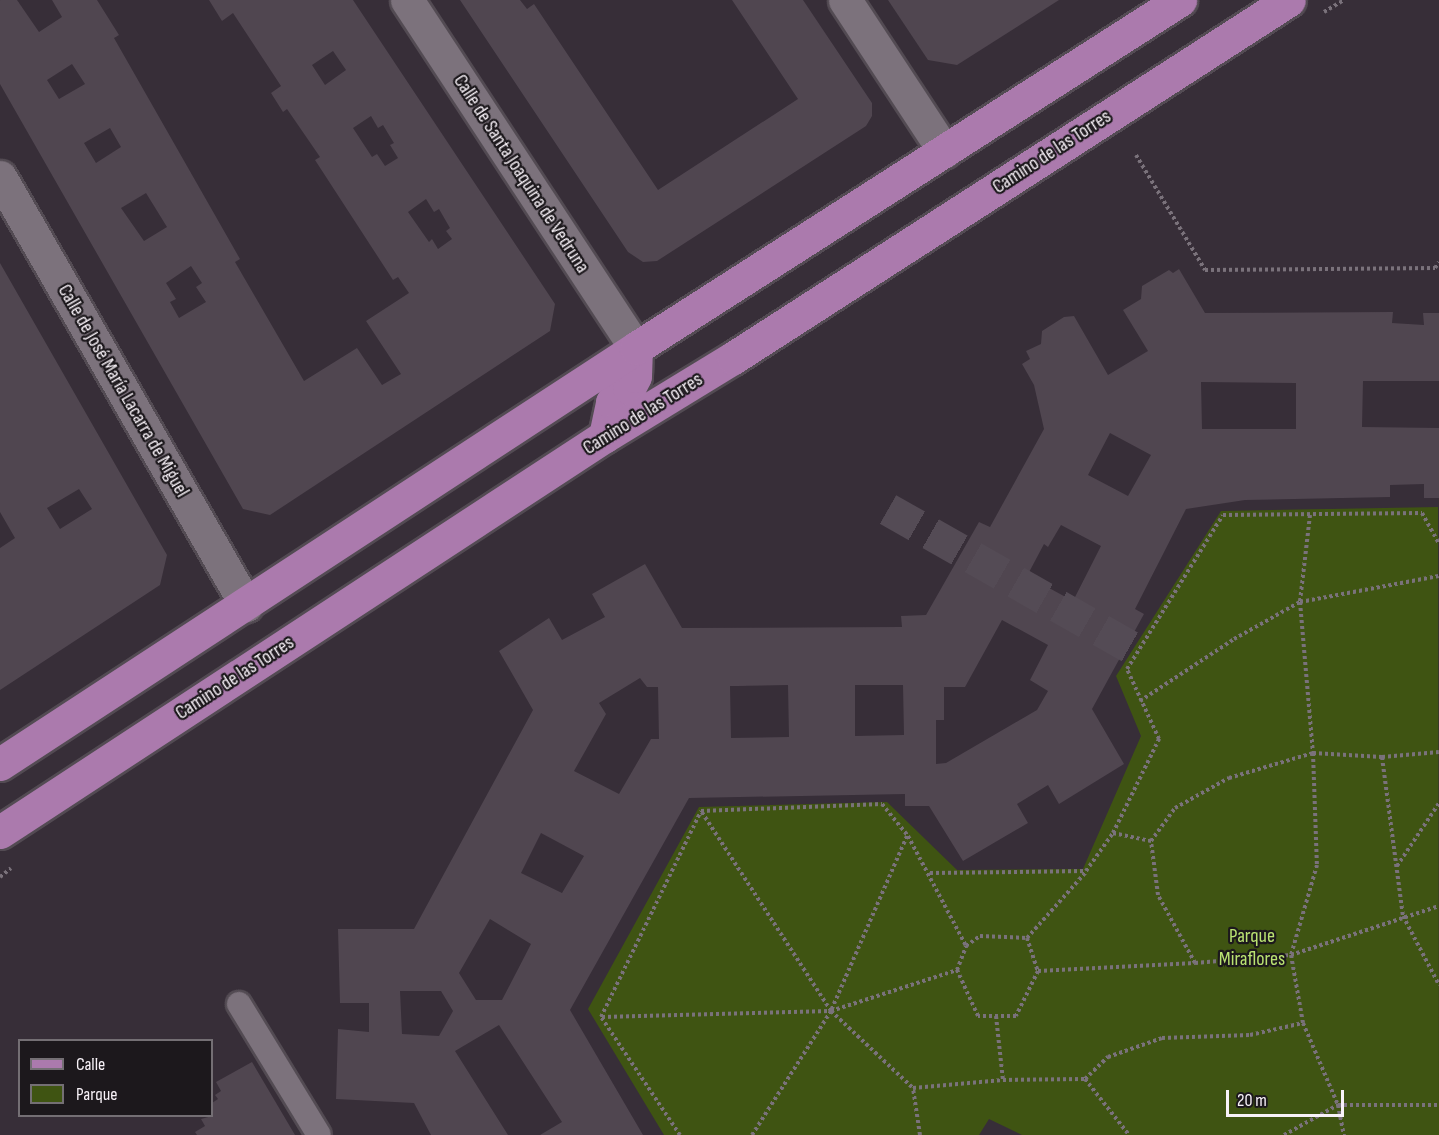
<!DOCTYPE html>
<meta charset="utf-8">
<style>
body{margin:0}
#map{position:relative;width:1439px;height:1135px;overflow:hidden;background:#372e38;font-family:"Sofia Sans Condensed",sans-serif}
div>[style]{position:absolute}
.green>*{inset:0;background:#3f5412}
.building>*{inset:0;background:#504650}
.street-tunnel>*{height:33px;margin-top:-16.5px;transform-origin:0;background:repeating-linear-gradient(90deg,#544b55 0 33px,transparent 0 49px)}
.path>*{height:4px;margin-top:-2px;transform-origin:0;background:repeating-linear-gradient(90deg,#7a727b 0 3px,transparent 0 6px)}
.roads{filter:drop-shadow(2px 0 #534b53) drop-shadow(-2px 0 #534b53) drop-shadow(0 2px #534b53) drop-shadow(0 -2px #534b53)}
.lane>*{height:24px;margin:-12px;padding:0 12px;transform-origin:12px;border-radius:12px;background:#7c727c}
.street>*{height:33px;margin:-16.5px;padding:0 16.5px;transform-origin:16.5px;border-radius:16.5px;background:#7c727c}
.primary>*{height:33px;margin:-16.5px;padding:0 16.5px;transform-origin:16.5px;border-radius:16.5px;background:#ab7aad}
span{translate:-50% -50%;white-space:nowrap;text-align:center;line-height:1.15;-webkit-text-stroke:4.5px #1c181c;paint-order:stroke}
.street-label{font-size:20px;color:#f8f2f8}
.park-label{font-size:20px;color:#bae372}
.legend{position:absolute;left:18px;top:1039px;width:195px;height:78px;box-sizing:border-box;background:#1c181c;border:2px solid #746f74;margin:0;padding:8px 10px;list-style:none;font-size:18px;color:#f8f2f8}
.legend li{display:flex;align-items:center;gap:12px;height:30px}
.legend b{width:30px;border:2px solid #746f74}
.scale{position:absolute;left:1226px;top:1090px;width:118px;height:27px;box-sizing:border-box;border:3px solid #f8f2f8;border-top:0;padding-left:8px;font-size:18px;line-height:21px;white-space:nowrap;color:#f8f2f8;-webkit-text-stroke:4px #1c181c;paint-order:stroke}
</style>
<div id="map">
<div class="green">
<div style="clip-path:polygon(1438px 507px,1439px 1135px,1022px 1135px,989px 1119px,979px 1135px,664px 1135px,588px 1009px,699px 807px,887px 802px,957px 870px,1083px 869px,1141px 736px,1116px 676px,1221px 511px)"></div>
</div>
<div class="building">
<div style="clip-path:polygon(evenodd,0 0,17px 0,39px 32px,62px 17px,52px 0,97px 0,119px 35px,114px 38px,240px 259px,235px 262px,304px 381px,357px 348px,382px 385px,401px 374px,366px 321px,409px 293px,398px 277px,393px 280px,315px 160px,320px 157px,287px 109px,283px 112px,271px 93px,281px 86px,233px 13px,222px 21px,209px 0,353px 0,555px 304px,550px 331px,270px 515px,243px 509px,0 84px,0 0,333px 51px,346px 70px,325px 85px,312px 65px,333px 51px,0 0,72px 64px,85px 84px,59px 99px,47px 80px,72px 64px,0 0,371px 116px,378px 128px,383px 125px,389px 135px,394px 143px,390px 145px,398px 158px,385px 166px,377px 154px,372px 157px,353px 128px,371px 116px,0 0,110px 128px,121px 147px,96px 163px,84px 143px,110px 128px,0 0,146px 193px,167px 227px,144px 241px,121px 208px,146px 193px,0 0,426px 199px,434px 212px,439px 209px,450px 228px,446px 231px,452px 239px,438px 249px,432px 239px,429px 242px,408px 212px,426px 199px,0 0,191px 266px,202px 283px,196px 287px,206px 302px,179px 318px,170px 302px,176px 299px,166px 283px,191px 266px)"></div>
<div style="clip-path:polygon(460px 0,520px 0,527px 9px,534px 4px,658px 190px,798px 99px,732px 0,803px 0,872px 103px,872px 116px,866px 126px,657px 261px,643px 262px,628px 252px)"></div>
<div style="clip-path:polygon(888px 0,1059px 0,957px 65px,928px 60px)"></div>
<div style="clip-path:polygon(evenodd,0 263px,167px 555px,160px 585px,0 690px,0 548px,15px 538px,0 512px,0 263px,79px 489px,92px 509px,60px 529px,47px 508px,79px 489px)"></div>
<div style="clip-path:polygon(evenodd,1179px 269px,1205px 313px,1393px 312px,1392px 323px,1424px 325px,1423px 313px,1439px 313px,1439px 381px,1363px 381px,1362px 427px,1439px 428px,1439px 498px,1424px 498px,1424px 484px,1390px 485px,1390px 497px,1245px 500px,1186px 509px,1135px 609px,1144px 614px,1092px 709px,1124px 764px,1059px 804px,1048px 785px,1017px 804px,1028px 823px,963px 861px,929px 806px,905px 806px,905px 794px,689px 798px,570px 1010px,643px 1135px,540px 1135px,562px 1122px,499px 1025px,455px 1051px,508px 1135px,431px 1135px,414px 1103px,336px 1099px,338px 1029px,369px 1032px,369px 1003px,340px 1003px,338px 929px,414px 929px,533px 710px,499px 651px,549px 618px,562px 640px,605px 617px,592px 594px,645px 564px,682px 628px,902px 627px,901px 616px,926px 615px,979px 522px,990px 527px,1044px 429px,1034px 385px,1022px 364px,1030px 359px,1026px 351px,1041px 344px,1042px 331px,1064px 317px,1074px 316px,1108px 375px,1148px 351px,1123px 310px,1141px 299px,1142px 286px,1169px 270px,1173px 273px,1179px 269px,1201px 382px,1296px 383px,1296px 429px,1202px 429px,1201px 382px,1179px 269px,1110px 433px,1151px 455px,1128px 496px,1088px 475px,1110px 433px,1179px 269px,1061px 525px,1101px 546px,1073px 601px,1027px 576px,1044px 544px,1048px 547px,1061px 525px,1179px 269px,1002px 620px,1048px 645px,1030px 680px,1048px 691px,1037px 710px,946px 763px,936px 764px,936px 720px,944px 720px,944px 687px,965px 687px,1002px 620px,1179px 269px,640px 678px,647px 687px,658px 687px,659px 739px,651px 739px,619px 794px,574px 771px,606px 714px,599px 703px,640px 678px,1179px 269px,788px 685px,789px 737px,731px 738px,730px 686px,788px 685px,1179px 269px,855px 685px,903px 685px,904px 735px,855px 736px,855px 685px,1179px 269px,541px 833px,584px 856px,562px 893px,521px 873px,541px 833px,1179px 269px,490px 919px,531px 944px,502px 1000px,476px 1000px,459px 973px,490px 919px,1179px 269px,400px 991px,441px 991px,453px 1011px,439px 1036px,402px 1034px,400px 991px)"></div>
<div style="clip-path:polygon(252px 1062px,295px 1135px,197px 1135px,195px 1132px,205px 1126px,201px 1119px,212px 1116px,212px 1103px,218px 1099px,215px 1095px,221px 1091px,216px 1082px)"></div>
</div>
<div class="street-tunnel">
<div style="left:888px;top:509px;width:288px;rotate:29.6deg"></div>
</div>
<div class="path">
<div style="left:1324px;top:12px;width:23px;rotate:-31deg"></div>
<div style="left:1136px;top:155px;width:134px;rotate:59deg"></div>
<div style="left:1205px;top:270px;width:230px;rotate:-0.5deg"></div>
<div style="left:1435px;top:268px;width:7px;rotate:-56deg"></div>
<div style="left:1310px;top:515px;width:88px;rotate:96.6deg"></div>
<div style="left:1300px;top:602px;width:152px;rotate:85.1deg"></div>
<div style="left:1313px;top:753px;width:112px;rotate:88deg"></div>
<div style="left:1317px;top:865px;width:94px;rotate:106.1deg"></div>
<div style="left:1291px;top:955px;width:69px;rotate:80deg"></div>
<div style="left:1303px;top:1023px;width:89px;rotate:66.9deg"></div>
<div style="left:1338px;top:1105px;width:31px;rotate:79deg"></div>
<div style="left:1140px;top:701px;width:113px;rotate:-33.4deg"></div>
<div style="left:1234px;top:639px;width:76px;rotate:-29.3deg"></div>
<div style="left:1300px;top:602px;width:141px;rotate:-10.6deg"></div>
<div style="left:1382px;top:757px;width:160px;rotate:82.5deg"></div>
<div style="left:1403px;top:916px;width:78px;rotate:62.4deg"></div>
<div style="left:1113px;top:833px;width:39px;rotate:12deg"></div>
<div style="left:907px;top:836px;width:191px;rotate:113.5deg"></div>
<div style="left:831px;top:1011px;width:133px;rotate:-18deg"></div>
<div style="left:1397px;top:866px;width:76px;rotate:-56.3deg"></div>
<div style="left:930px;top:873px;width:156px;rotate:-0.7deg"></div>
<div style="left:1086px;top:871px;width:47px;rotate:-54.6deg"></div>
<div style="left:1113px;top:833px;width:105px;rotate:-63.9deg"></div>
<div style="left:1159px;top:739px;width:77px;rotate:-114.6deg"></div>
<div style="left:1127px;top:669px;width:181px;rotate:-58.1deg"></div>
<div style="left:1223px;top:515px;width:199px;rotate:-0.6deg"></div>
<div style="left:1422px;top:513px;width:35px;rotate:61deg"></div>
<div style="left:0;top:877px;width:14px;rotate:-39deg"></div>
<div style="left:980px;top:936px;width:47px;rotate:2.4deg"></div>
<div style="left:1027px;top:938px;width:35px;rotate:72deg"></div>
<div style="left:1038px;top:971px;width:50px;rotate:116.1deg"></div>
<div style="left:1016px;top:1016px;width:38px;rotate:180deg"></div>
<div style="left:978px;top:1016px;width:51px;rotate:-114.5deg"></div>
<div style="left:957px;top:970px;width:26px;rotate:-69deg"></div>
<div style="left:966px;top:946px;width:17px;rotate:-36deg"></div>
<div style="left:1027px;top:938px;width:89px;rotate:-48.2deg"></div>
<div style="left:1195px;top:963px;width:77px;rotate:-118.6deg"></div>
<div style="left:1158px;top:895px;width:54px;rotate:-97.4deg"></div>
<div style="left:1151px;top:841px;width:41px;rotate:-54deg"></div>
<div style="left:1175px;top:808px;width:62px;rotate:-29.1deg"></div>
<div style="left:1229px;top:778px;width:88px;rotate:-16.6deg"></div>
<div style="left:1313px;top:753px;width:69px;rotate:3.3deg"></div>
<div style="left:1382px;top:757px;width:57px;rotate:-5deg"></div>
<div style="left:1038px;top:971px;width:157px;rotate:-2.9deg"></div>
<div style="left:1195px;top:963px;width:96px;rotate:-4.8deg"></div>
<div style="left:1291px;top:955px;width:156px;rotate:-18.3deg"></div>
<div style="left:996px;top:1016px;width:64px;rotate:83.8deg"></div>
<div style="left:602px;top:1017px;width:229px;rotate:-1.5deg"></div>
<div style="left:831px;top:1011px;width:239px;rotate:-123deg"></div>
<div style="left:1085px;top:1079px;width:32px;rotate:-44deg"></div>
<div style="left:1108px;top:1057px;width:57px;rotate:-19.4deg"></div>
<div style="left:1162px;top:1038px;width:88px;rotate:-2deg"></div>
<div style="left:1250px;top:1035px;width:54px;rotate:-12.8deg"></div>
<div style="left:680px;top:1135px;width:142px;rotate:-123.8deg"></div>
<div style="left:601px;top:1017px;width:229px;rotate:-64.1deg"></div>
<div style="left:701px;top:811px;width:181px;rotate:-2.2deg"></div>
<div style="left:882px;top:804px;width:41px;rotate:50.9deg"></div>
<div style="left:908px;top:836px;width:124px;rotate:62.2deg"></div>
<div style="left:752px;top:1135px;width:147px;rotate:-57.5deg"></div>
<div style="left:831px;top:1011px;width:112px;rotate:43.2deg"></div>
<div style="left:920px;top:1135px;width:48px;rotate:-98.5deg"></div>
<div style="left:913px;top:1088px;width:90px;rotate:-5.1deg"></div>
<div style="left:1003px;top:1080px;width:82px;rotate:-0.7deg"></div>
<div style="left:1085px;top:1079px;width:71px;rotate:51.8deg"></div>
<div style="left:1284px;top:1135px;width:62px;rotate:-29.1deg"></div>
<div style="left:1338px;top:1105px;width:101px"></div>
</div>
<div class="roads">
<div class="lane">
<div style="left:239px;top:1004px;width:153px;rotate:58.6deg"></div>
</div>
<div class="street">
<div style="left:407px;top:0;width:417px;rotate:56.7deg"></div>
<div style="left:845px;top:0;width:181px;rotate:56.7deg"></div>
<div style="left:0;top:177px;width:494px;rotate:60.1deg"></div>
</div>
<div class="primary">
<div style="left:605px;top:436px;width:35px;rotate:-78deg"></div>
<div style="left:612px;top:402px;width:22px;rotate:-39deg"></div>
<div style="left:629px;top:388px;width:13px;rotate:-63deg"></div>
<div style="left:635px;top:376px;width:28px;rotate:-88deg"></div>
<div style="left:0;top:764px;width:760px;rotate:-33.19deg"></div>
<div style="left:636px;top:348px;width:646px;rotate:-32.61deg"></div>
<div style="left:0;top:832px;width:723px;rotate:-33.21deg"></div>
<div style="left:605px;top:436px;width:150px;rotate:-31.4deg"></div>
<div style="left:733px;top:358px;width:661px;rotate:-32.78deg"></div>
</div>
</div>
<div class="street-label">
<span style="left:1052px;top:152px;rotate:-33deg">Camino de las Torres</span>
<span style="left:521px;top:174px;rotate:57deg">Calle de Santa Joaquina de Vedruna</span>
<span style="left:123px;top:391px;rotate:60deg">Calle de José María Lacarra de Miguel</span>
<span style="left:643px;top:414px;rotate:-32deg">Camino de las Torres</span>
<span style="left:235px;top:678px;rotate:-33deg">Camino de las Torres</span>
</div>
<div class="park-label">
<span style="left:1252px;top:948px">Parque<br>Miraflores</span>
</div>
<ul class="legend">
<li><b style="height:8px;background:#ab7aad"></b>Calle</li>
<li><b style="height:16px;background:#3f5412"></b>Parque</li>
</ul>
<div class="scale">20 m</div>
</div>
